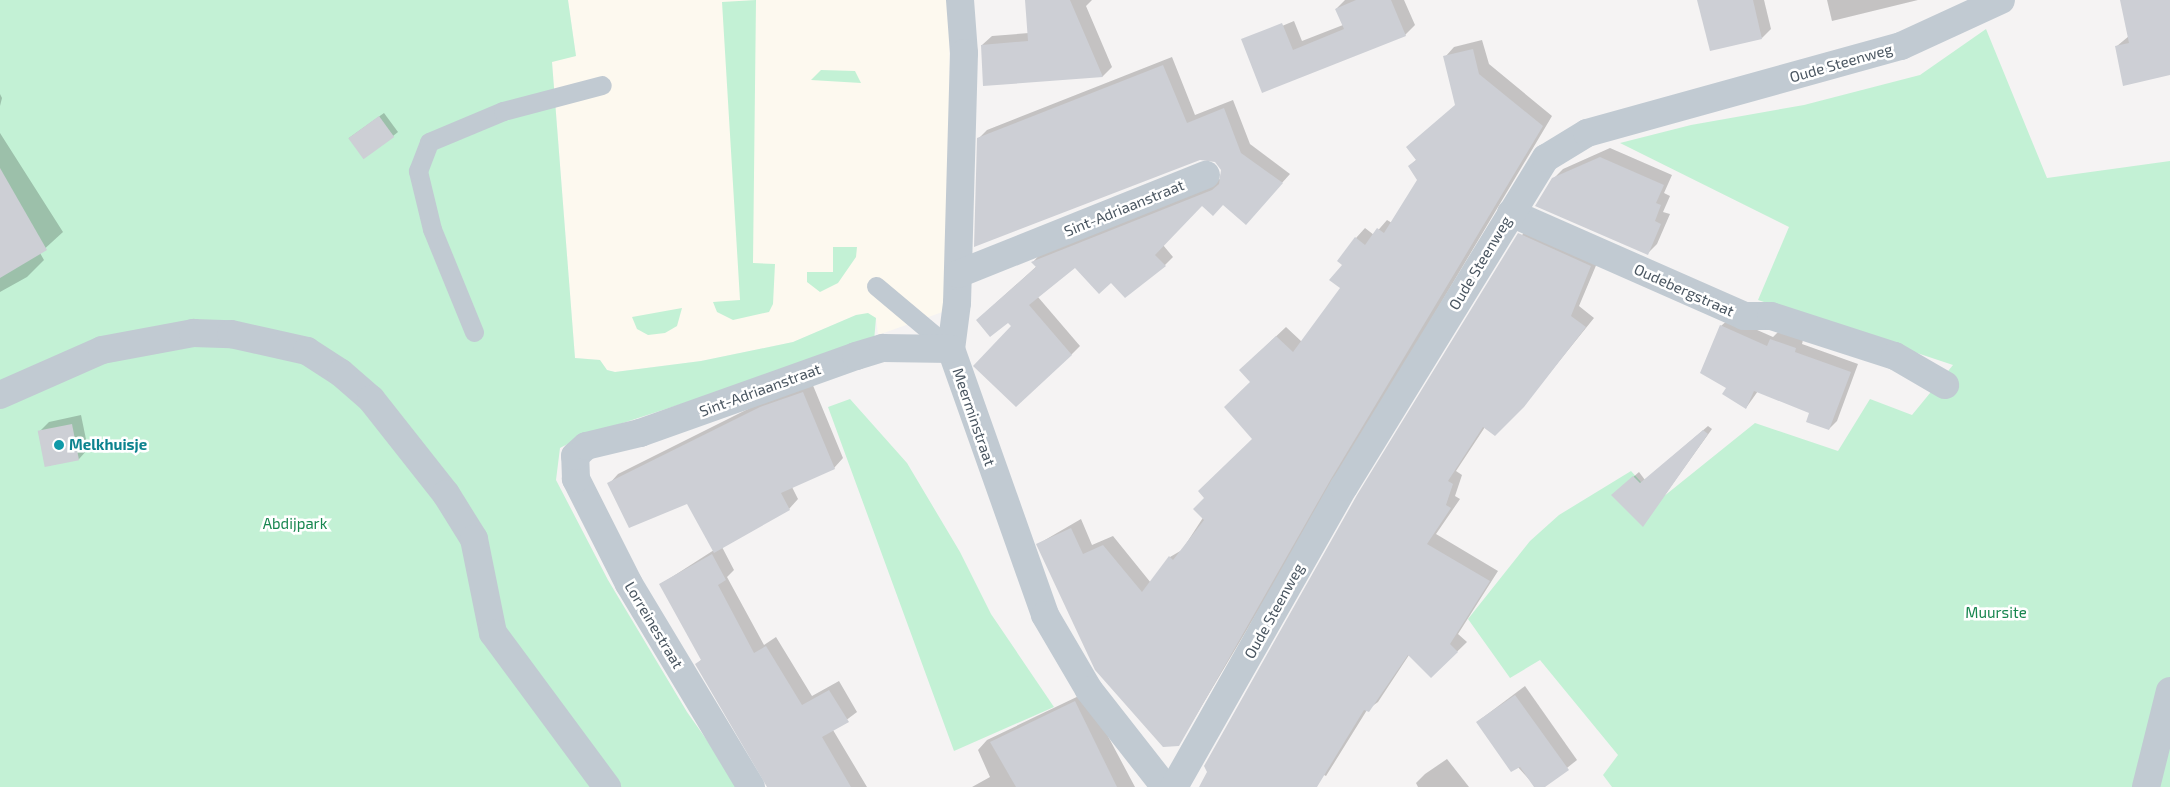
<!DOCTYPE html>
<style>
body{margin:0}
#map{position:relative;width:2170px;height:787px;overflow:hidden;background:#f5f3f3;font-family:"Exo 2",sans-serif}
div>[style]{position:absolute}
.commercial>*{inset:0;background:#fdf9ef}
.green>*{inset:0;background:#c3f1d5}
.shadow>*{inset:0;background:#0003}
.building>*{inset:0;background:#cdcfd5;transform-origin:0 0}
.lane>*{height:19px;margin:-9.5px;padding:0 9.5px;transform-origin:9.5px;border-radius:9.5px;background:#c1cad2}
.street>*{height:28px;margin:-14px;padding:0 14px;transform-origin:14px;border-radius:14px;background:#c1cad2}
.dots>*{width:14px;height:14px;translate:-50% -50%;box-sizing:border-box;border:2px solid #fff;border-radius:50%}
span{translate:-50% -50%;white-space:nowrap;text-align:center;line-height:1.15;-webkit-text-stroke:5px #fff;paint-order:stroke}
.street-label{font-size:15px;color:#4a5661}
.culture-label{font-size:15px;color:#0d838f;font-weight:700}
.left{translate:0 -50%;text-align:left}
.park-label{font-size:15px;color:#17864f}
</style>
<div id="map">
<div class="commercial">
<div style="clip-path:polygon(568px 0,949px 0,951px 309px,878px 335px,876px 318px,856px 315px,793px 342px,701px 361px,615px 372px,607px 370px,600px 360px,575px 358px,552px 61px,576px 56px)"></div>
</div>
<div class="green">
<div style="clip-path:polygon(0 0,568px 0,576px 56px,552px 62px,575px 358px,600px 360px,607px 370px,615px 372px,701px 361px,793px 342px,856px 315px,868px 313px,876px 318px,874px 341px,583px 436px,560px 448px,556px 480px,608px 580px,687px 712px,740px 787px,0 787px)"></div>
<div style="clip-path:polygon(756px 0,753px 263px,775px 264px,773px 304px,769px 312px,733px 320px,717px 312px,713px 302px,740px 300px,722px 2px)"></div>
<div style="clip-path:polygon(1986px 29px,2047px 178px,2170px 161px,2170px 787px,1612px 787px,1603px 775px,1618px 755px,1540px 660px,1510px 678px,1468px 619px,1530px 541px,1559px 515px,1631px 471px,1658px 501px,1755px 423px,1838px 451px,1870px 399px,1912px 415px,1953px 365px,1758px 300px,1789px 227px,1620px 143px,1691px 125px,1804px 105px,1920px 75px)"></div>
<div style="clip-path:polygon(821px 70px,855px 71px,861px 83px,811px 80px)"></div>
<div style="clip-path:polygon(833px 247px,857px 247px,856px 257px,838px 283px,820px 292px,807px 282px,807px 272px,833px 272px)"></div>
<div style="clip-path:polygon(682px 308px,677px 326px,665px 333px,648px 335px,637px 329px,632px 317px)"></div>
<div style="clip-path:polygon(850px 399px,907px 463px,960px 552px,991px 614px,1054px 707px,954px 751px,828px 407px)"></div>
</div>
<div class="shadow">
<div style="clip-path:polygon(1026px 0,1092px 0,1086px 6px,1112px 67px,1103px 76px,984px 85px,982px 45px,992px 36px,1029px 33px)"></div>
<div style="clip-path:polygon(1345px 0,1404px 0,1415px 25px,1405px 35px,1263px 91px,1256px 37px,1294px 21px,1302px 41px,1343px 25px,1336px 9px)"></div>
<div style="clip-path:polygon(1699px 0,1764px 0,1771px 29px,1762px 38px)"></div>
<div style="clip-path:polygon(1827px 0,1918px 0,1832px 21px)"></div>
<div style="clip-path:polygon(2122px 0,2170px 0,2170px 74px,2117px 46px,2129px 36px)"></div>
<div style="clip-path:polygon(1482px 40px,1489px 64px,1552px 116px,1179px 744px,1038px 544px,1081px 519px,1092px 545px,1113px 536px,1151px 583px,1170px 557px,1182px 550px,1254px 439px,1250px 361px,1286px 327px,1302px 342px,1342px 288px,1344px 265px,1356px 238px,1365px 228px,1374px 235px,1387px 220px,1392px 223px,1419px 180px,1410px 166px,1417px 159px,1408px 147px,1456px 105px,1445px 57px,1454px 47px)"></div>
<div style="clip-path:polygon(1172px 57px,1195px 115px,1233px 100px,1250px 144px,1290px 174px,1246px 223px,1224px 203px,1202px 205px,1163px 245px,1173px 257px,1165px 265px,1112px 281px,1076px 266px,1038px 297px,1080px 346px,1071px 355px,1008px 321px,977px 320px,1037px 266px,1033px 262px,1041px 253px,1220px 179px,1222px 168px,1216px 161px,978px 139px,987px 130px)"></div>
<div style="clip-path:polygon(0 94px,2px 98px,0 106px)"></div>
<div style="clip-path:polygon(384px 113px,398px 132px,393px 136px,349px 138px)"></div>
<div style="clip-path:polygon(0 133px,63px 232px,40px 253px,44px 260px,27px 277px,0 292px)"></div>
<div style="clip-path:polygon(1610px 148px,1672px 175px,1664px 193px,1670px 196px,1663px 212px,1670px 214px,1657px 244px,1647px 254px,1553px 179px,1563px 169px)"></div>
<div style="clip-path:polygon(1528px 225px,1600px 256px,1579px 306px,1594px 318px,1523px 406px,1485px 427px,1456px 471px,1462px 475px,1455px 496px,1460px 499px,1436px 534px,1498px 571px,1458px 634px,1467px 642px,1431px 677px,1409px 655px,1378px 702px,1367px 710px,1326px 776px,1311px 768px,1300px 787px,1200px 787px)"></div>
<div style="clip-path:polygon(1730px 318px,1773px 337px,1779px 331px,1803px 340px,1802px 344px,1858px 364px,1837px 421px,1829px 429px,1810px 412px,1758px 391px,1746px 408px,1728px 388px,1721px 326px)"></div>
<div style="clip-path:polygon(812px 383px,843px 458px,834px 468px,792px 487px,798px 499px,789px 509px,722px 547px,734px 570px,727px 577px,764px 645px,776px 637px,812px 696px,839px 681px,857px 712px,833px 730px,867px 787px,770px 787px,697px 664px,702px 659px,661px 584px,714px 550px,687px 502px,609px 484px,618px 474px,770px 398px)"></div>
<div style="clip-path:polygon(81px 415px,88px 449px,79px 459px,47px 466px,39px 432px,49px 422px)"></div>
<div style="clip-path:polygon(1708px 426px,1712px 429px,1643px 525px,1617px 491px,1639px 472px,1645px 480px)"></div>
<div style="clip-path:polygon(1525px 686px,1577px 760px,1543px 787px,1536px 787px,1477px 722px)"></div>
<div style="clip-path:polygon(1085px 693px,1135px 787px,972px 787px,990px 777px,978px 750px,987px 740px)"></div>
<div style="clip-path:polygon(1447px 759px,1469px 787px,1418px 787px,1416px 783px,1425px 774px)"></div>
</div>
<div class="building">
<div style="clip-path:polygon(1025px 0,1070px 0,1103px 77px,983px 86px,981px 45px,1028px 41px)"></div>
<div style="clip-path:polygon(1356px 0,1391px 0,1406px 36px,1262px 93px,1241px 39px,1282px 23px,1293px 50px,1344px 29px,1335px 9px)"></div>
<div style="clip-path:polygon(1697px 0,1753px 0,1762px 39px,1710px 51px)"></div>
<div style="clip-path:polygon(2120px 0,2170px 0,2170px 75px,2123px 86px,2115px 46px,2129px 43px)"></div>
<div style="clip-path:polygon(1473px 49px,1479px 74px,1543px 126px,1331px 479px,1179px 746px,1163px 747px,1095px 670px,1036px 544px,1071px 528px,1083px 554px,1103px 545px,1142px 592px,1169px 556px,1173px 560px,1204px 520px,1193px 509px,1204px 498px,1198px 491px,1252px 439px,1224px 407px,1250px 382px,1239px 370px,1276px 336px,1293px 352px,1340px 288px,1329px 280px,1342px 265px,1337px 261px,1355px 237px,1365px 245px,1377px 228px,1384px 233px,1417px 180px,1408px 166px,1416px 160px,1406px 147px,1455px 105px,1443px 56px)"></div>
<div style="clip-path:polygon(1163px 65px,1187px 123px,1224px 108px,1241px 153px,1283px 183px,1246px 225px,1223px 205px,1213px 216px,1202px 206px,1155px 255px,1166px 266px,1125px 298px,1111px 283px,1099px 294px,1075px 268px,1029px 305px,1072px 355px,1016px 407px,973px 366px,1011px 326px,1008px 323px,990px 337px,976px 320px,1036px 267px,1031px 262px,1212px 190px,1219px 184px,1221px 170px,1215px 162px,1200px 160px,974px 247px,977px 138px)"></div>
<div style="left:379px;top:116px;width:26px;height:38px;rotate:54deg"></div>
<div style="clip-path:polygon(1600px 157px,1664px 185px,1656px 203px,1661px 205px,1655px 221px,1661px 224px,1648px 255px,1535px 206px,1552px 178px)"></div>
<div style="clip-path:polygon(0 168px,47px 250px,0 278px)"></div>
<div style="clip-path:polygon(1518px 233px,1591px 266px,1571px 316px,1586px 327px,1524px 407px,1495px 436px,1483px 427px,1448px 481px,1453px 484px,1446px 505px,1451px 508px,1427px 544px,1490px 581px,1450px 644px,1458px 652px,1431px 678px,1408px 655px,1369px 712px,1364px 710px,1317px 787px,1199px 787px,1207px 772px,1204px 766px,1357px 495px)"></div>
<div style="clip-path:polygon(1720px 325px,1767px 346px,1770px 339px,1796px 348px,1795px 352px,1851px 372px,1829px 430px,1806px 422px,1809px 413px,1754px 391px,1746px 409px,1722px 394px,1726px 388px,1700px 373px)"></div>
<div style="clip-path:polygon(803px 392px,835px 469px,781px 493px,790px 510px,714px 553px,687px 504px,629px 528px,607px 483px,760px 407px)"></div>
<div style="left:72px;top:424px;width:37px;height:35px;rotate:79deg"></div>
<div style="clip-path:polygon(1703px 430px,1708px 434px,1643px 527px,1611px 495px,1633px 476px,1640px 483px)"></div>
<div style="clip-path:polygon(712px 554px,726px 580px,718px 585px,754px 653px,766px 646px,802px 705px,829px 690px,849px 722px,822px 737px,851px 787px,767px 787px,695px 664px,701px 660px,659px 584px)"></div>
<div style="clip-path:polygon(1515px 695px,1569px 770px,1545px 787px,1534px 787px,1520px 767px,1511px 772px,1476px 722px)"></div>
<div style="clip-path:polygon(1075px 701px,1117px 787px,1016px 787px,990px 742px)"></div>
</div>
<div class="lane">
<div style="left:876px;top:286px;width:98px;rotate:40deg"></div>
<div style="left:474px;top:332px;width:111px;rotate:-112.2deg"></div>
<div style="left:432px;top:229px;width:60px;rotate:-103.6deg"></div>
<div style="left:418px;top:171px;width:31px;rotate:-69deg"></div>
<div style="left:429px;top:142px;width:80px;rotate:-22.7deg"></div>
<div style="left:503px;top:111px;width:102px;rotate:-14.7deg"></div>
</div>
<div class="street">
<div style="left:960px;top:0;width:53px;rotate:85.7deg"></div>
<div style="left:964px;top:53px;width:250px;rotate:91.6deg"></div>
<div style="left:957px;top:303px;width:46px;rotate:97.4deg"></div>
<div style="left:951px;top:349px;width:282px;rotate:70.5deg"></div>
<div style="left:1045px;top:615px;width:87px;rotate:59.6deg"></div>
<div style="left:1089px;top:690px;width:123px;rotate:51.9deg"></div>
<div style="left:1511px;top:213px;width:255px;rotate:23.8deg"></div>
<div style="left:1744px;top:316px;width:27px"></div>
<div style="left:1771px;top:316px;width:130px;rotate:17.9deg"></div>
<div style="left:1895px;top:356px;width:58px;rotate:30.1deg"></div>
<div style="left:958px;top:274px;width:267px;rotate:-21.8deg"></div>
<div style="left:0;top:395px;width:111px;rotate:-23.8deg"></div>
<div style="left:102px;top:350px;width:93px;rotate:-10.6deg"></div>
<div style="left:193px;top:333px;width:38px;rotate:2deg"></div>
<div style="left:231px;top:334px;width:78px;rotate:12.6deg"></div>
<div style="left:307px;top:351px;width:40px;rotate:32.9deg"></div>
<div style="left:341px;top:373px;width:40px;rotate:41deg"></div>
<div style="left:371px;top:399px;width:121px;rotate:51.7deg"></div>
<div style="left:446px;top:494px;width:53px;rotate:58.1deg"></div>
<div style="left:474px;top:539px;width:96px;rotate:78.6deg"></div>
<div style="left:493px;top:633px;width:192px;rotate:53.5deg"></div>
<div style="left:751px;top:787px;width:237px;rotate:-121deg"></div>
<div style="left:629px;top:584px;width:118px;rotate:-116.8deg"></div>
<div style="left:576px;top:479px;width:23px;rotate:-92deg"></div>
<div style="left:575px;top:456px;width:15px;rotate:-42deg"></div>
<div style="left:586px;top:446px;width:56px;rotate:-13.5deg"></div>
<div style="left:640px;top:433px;width:229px;rotate:-19.6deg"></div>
<div style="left:856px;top:356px;width:28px;rotate:-17deg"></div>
<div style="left:883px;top:348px;width:68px;rotate:0.8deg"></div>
<div style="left:1174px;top:787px;width:345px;rotate:-60.5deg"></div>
<div style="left:1344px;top:487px;width:386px;rotate:-58.5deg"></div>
<div style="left:1546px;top:158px;width:48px;rotate:-31.4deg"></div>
<div style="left:1587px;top:133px;width:326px;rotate:-15.5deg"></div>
<div style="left:1901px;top:46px;width:110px;rotate:-24.7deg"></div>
<div style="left:2146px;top:787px;width:99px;rotate:-76deg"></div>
</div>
<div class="dots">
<div style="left:59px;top:445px;background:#0f9aa8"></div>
</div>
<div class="street-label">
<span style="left:1841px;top:63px;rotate:-16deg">Oude Steenweg</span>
<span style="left:1124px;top:208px;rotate:-22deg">Sint-Adriaanstraat</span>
<span style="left:1480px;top:263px;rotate:-59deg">Oude Steenweg</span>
<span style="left:1684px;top:290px;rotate:24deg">Oudebergstraat</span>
<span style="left:760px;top:390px;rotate:-20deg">Sint-Adriaanstraat</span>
<span style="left:974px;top:417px;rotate:71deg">Meerminstraat</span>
<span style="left:1274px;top:611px;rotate:-61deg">Oude Steenweg</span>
<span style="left:654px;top:625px;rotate:59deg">Lorreinestraat</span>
</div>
<div class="culture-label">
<span class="left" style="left:69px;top:445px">Melkhuisje</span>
</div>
<div class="park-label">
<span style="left:295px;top:524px">Abdijpark</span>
<span style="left:1996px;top:613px">Muursite</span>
</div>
</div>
